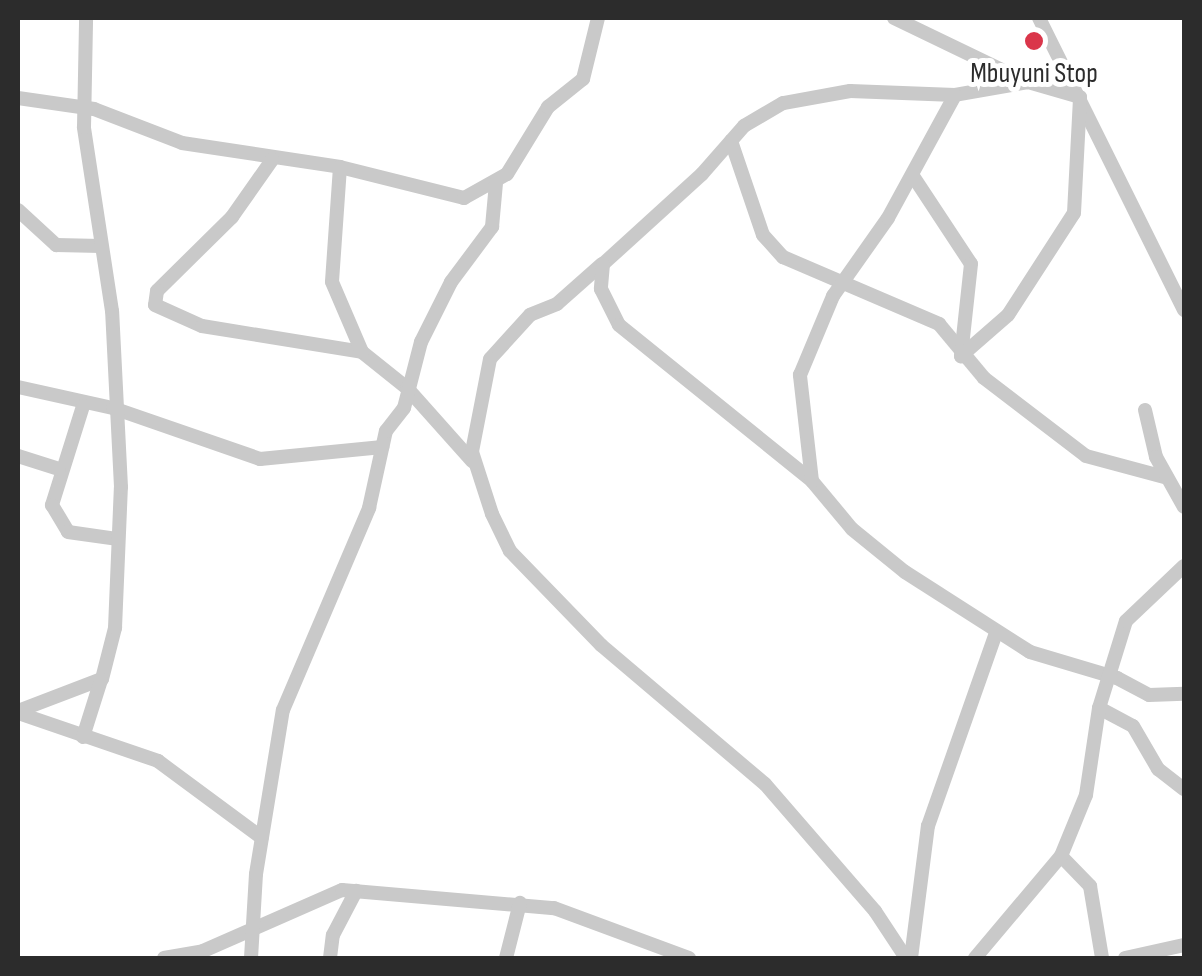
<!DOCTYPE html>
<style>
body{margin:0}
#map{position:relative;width:1202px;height:976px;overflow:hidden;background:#fff;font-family:"Sofia Sans Condensed",sans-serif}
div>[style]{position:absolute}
.street>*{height:14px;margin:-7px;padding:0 7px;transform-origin:7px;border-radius:7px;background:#c9c9c9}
.dots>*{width:28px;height:28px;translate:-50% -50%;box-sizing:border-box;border:5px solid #fff;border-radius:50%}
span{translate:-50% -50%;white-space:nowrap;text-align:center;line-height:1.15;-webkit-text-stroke:10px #fff;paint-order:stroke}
.poi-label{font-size:28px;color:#2c2c2c}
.frame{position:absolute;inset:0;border:20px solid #2c2c2c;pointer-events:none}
</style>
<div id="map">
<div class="street">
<div style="left:894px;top:18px;width:148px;rotate:25.7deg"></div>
<div style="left:1039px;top:18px;width:326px;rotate:63.6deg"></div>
<div style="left:18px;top:98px;width:77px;rotate:8.2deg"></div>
<div style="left:94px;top:109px;width:94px;rotate:21.1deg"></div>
<div style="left:182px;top:143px;width:160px;rotate:8.6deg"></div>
<div style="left:340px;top:167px;width:128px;rotate:14deg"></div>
<div style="left:464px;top:198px;width:49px;rotate:-29.2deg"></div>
<div style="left:507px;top:174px;width:79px;rotate:-58.5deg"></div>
<div style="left:548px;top:107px;width:45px;rotate:-38.7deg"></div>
<div style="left:583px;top:79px;width:63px;rotate:-76.2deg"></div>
<div style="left:731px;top:141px;width:99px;rotate:71.2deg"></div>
<div style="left:763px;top:235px;width:30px;rotate:48deg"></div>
<div style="left:783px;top:257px;width:170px;rotate:23.2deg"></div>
<div style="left:939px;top:324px;width:70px;rotate:50.2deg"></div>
<div style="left:984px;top:378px;width:128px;rotate:37.4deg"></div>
<div style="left:1086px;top:456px;width:81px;rotate:15.1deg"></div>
<div style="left:272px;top:160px;width:70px;rotate:125.1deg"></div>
<div style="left:232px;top:217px;width:105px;rotate:135.4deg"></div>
<div style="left:157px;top:291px;width:14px;rotate:98deg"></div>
<div style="left:155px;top:305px;width:51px;rotate:24.1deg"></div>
<div style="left:202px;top:326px;width:162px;rotate:9.2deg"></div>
<div style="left:362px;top:352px;width:58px;rotate:38.7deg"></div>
<div style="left:407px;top:388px;width:98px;rotate:48.3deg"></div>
<div style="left:340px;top:167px;width:115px;rotate:94deg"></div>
<div style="left:332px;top:282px;width:76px;rotate:66.8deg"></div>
<div style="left:913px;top:176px;width:105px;rotate:56.6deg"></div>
<div style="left:971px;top:264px;width:93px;rotate:96.2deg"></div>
<div style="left:18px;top:210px;width:52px;rotate:42.6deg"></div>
<div style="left:56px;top:245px;width:45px;rotate:1.3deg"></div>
<div style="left:602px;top:264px;width:60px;rotate:138.4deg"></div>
<div style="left:557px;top:304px;width:29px;rotate:158deg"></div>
<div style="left:530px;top:315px;width:59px;rotate:132.3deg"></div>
<div style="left:490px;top:359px;width:95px;rotate:101deg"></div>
<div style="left:472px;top:452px;width:65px;rotate:72.1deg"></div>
<div style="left:492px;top:514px;width:41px;rotate:64.1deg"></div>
<div style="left:510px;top:551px;width:131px;rotate:45.9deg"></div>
<div style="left:601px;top:645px;width:215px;rotate:40.3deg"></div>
<div style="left:765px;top:784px;width:168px;rotate:49.1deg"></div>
<div style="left:875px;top:911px;width:56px;rotate:56.6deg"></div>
<div style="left:961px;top:356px;width:62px;rotate:-41.1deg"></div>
<div style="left:1008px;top:315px;width:121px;rotate:-57.1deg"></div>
<div style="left:1074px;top:213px;width:116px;rotate:-87deg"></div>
<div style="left:1080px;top:97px;width:54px;rotate:-163.9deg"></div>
<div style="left:1028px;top:82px;width:74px;rotate:169.9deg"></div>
<div style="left:955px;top:95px;width:105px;rotate:-177.8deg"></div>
<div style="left:850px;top:91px;width:68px;rotate:169.8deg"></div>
<div style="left:783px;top:103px;width:45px;rotate:149.5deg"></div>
<div style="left:744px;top:126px;width:64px;rotate:131.2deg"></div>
<div style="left:702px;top:174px;width:134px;rotate:137.7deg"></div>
<div style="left:603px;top:264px;width:25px;rotate:95deg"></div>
<div style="left:601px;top:289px;width:40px;rotate:63.4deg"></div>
<div style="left:619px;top:325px;width:248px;rotate:38.9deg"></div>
<div style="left:812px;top:481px;width:62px;rotate:50.2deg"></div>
<div style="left:852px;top:529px;width:68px;rotate:39.1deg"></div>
<div style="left:905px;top:572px;width:148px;rotate:32.6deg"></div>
<div style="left:1030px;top:652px;width:91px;rotate:16.6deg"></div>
<div style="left:1117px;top:678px;width:36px;rotate:28deg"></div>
<div style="left:1149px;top:695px;width:35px;rotate:-2deg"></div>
<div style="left:18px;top:387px;width:97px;rotate:12.5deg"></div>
<div style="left:113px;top:408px;width:156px;rotate:19.1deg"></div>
<div style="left:260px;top:459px;width:123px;rotate:-5.6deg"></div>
<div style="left:83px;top:406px;width:104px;rotate:107.4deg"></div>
<div style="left:52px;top:505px;width:31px;rotate:59deg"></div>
<div style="left:68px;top:532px;width:49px;rotate:8.1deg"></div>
<div style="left:1145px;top:410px;width:48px;rotate:76.8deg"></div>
<div style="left:1156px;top:457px;width:57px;rotate:60.8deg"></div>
<div style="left:18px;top:456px;width:43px;rotate:17.6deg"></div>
<div style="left:812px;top:481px;width:107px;rotate:-96.5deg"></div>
<div style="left:800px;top:375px;width:86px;rotate:-67.3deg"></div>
<div style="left:833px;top:296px;width:95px;rotate:-54.8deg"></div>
<div style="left:888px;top:218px;width:140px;rotate:-61.4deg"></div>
<div style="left:1099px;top:708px;width:38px;rotate:28deg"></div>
<div style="left:1133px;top:726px;width:50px;rotate:59.8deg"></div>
<div style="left:1158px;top:769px;width:33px;rotate:38deg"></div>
<div style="left:18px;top:711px;width:90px;rotate:-20.9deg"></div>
<div style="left:102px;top:679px;width:53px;rotate:-75.7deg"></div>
<div style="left:115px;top:628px;width:141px;rotate:-87.6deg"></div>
<div style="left:121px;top:487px;width:176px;rotate:-92.9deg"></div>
<div style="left:112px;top:311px;width:186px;rotate:-98.7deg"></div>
<div style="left:84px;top:127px;width:109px;rotate:-88.9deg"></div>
<div style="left:18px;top:713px;width:148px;rotate:18.9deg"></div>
<div style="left:158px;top:761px;width:129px;rotate:36.5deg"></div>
<div style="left:83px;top:737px;width:60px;rotate:-72.5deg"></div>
<div style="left:1061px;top:856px;width:42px;rotate:46deg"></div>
<div style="left:1090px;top:886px;width:73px;rotate:80.5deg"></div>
<div style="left:164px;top:958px;width:40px;rotate:-10deg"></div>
<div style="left:203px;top:951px;width:152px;rotate:-23.7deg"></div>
<div style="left:342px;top:890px;width:213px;rotate:4.9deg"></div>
<div style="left:554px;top:908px;width:144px;rotate:20.3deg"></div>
<div style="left:251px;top:958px;width:84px;rotate:-86.6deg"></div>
<div style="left:256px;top:874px;width:166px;rotate:-80.7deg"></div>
<div style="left:283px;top:710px;width:220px;rotate:-66.9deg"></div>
<div style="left:369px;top:508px;width:79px;rotate:-77.6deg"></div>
<div style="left:386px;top:431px;width:29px;rotate:-52deg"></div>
<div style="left:404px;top:408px;width:68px;rotate:-75.6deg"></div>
<div style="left:421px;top:342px;width:67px;rotate:-63.4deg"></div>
<div style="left:451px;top:282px;width:69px;rotate:-53.3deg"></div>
<div style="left:492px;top:227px;width:44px;rotate:-84.8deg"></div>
<div style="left:330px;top:958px;width:23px;rotate:-83deg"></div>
<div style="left:333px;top:935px;width:50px;rotate:-62.4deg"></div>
<div style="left:506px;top:958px;width:57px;rotate:-75.7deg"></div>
<div style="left:911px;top:958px;width:133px;rotate:-82.7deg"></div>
<div style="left:928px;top:826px;width:205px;rotate:-70.6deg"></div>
<div style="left:975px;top:958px;width:133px;rotate:-49.9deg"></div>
<div style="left:1061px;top:856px;width:66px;rotate:-67.7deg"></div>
<div style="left:1086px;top:795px;width:88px;rotate:-81.5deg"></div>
<div style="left:1099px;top:708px;width:91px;rotate:-72.8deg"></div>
<div style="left:1126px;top:621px;width:80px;rotate:-43.5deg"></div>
<div style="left:1125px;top:958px;width:60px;rotate:-12.4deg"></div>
</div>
<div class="dots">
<div style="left:1034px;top:41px;background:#da364a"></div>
</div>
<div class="poi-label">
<span style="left:1034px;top:74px">Mbuyuni Stop</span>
</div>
<div class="frame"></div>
</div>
